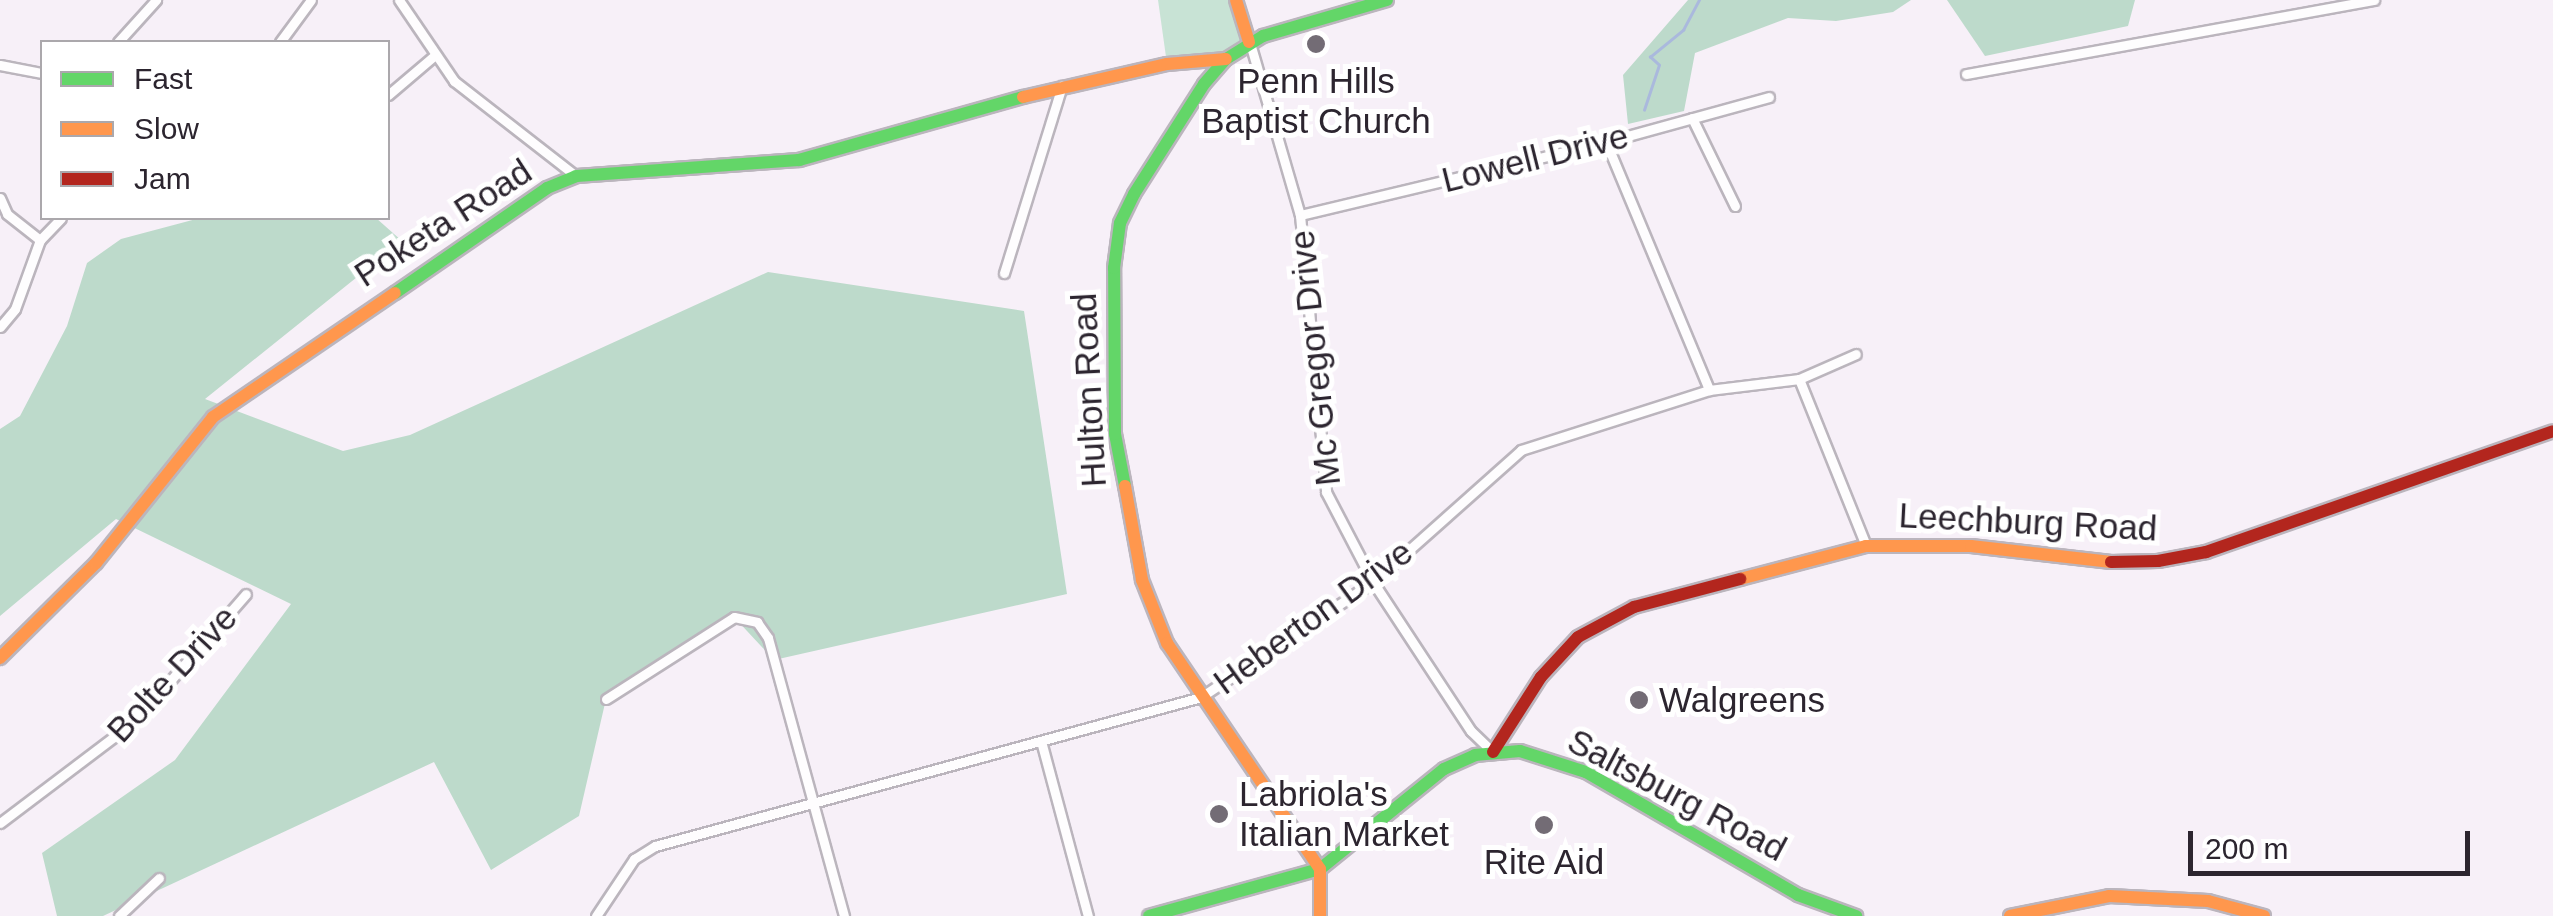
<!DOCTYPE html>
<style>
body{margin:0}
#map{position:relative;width:2553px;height:916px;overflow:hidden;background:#f7f0f8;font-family:Helvetica,sans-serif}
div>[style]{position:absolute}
.green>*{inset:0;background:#c8e3d5}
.forest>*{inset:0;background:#bddacb}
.stream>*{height:2.5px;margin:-1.25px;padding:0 1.25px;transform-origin:1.25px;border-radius:1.25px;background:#aab9dd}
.roads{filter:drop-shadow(2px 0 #bbb5bd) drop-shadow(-2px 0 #bbb5bd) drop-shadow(0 2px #bbb5bd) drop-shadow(0 -2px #bbb5bd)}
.street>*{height:9px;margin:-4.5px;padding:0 4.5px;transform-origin:4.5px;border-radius:4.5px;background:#fefdfe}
.fast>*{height:12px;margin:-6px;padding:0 6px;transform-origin:6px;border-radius:6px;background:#63d668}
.slow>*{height:12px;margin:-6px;padding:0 6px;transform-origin:6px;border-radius:6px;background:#ff974d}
.jam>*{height:12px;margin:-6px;padding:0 6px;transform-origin:6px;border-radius:6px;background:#b3261e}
.dots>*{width:28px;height:28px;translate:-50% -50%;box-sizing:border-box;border:5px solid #fff;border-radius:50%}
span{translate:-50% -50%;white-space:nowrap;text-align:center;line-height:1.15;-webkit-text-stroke:10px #fff;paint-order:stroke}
.poi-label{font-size:35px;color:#2c252f}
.left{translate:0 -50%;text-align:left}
.street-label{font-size:35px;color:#2c252f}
.legend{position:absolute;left:40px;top:40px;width:350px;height:180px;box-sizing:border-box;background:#fff;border:2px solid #aba8ac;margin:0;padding:12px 18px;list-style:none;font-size:30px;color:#2c252f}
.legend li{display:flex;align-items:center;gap:20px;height:50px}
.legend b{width:50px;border:2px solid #aba8ac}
.scale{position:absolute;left:2188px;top:831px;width:282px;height:45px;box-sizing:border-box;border:5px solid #2c252f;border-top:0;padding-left:12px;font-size:30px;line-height:35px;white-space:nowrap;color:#2c252f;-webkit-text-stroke:8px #fff;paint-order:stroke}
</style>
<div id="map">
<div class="green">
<div style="clip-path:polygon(1158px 0,1236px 0,1249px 42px,1226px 59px,1167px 64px)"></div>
</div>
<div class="forest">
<div style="clip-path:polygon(1688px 0,1911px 0,1893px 12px,1836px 21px,1788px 18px,1695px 53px,1684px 111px,1628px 124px,1623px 75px)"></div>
<div style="clip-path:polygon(1947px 0,2135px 0,2128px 26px,1985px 56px)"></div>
<div style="clip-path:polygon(200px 218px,376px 218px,402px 241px,205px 399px,343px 451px,410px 435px,768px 272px,1024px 311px,1067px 594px,774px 660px,734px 617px,606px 699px,579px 816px,491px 870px,434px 762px,103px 916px,57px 916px,42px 853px,175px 760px,291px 604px,116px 519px,0 616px,0 429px,20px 416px,67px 326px,87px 263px,121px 239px)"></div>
</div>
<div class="stream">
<div style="left:1644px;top:110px;width:47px;rotate:-71.6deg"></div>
<div style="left:1659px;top:65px;width:12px;rotate:-138deg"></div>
<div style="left:1650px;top:57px;width:43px;rotate:-39.3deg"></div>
<div style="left:1683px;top:30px;width:34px;rotate:-62deg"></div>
</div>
<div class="roads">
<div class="street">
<div style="left:399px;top:0;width:98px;rotate:55.8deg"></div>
<div style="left:454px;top:81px;width:155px;rotate:37.9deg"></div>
<div style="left:118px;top:42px;width:57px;rotate:-47.9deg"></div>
<div style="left:280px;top:42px;width:52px;rotate:-53.6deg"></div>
<div style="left:1250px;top:43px;width:179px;rotate:73.8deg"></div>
<div style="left:1300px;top:215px;width:278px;rotate:84.6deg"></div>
<div style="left:1326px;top:492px;width:102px;rotate:62.4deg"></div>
<div style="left:1373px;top:582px;width:178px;rotate:56.7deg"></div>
<div style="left:1471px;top:731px;width:30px;rotate:44deg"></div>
<div style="left:0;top:65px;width:43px;rotate:10.8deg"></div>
<div style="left:1966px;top:74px;width:415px;rotate:-10.3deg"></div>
<div style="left:388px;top:95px;width:60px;rotate:-40.3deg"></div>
<div style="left:1692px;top:118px;width:98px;rotate:64deg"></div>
<div style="left:1606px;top:142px;width:269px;rotate:67.4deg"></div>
<div style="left:0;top:198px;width:17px;rotate:66deg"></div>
<div style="left:7px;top:214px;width:42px;rotate:38.2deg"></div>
<div style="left:1300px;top:215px;width:315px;rotate:-13.4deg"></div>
<div style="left:1606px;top:142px;width:169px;rotate:-15.4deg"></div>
<div style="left:1004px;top:273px;width:196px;rotate:-72.8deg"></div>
<div style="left:0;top:327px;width:23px;rotate:-50deg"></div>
<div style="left:15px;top:309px;width:73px;rotate:-70.1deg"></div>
<div style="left:40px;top:240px;width:30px;rotate:-46deg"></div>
<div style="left:1799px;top:379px;width:180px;rotate:68.1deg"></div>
<div style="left:606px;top:699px;width:152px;rotate:-32.6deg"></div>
<div style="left:734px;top:617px;width:24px;rotate:12deg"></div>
<div style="left:757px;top:622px;width:19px;rotate:55deg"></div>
<div style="left:768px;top:638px;width:288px;rotate:74.7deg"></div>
<div style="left:1041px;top:741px;width:181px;rotate:75deg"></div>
<div style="left:0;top:823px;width:171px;rotate:-37.1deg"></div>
<div style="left:136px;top:720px;width:167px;rotate:-48.9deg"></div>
<div style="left:119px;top:916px;width:55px;rotate:-43.5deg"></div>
<div style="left:596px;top:916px;width:69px;rotate:-56.3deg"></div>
<div style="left:634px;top:859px;width:25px;rotate:-32deg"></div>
<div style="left:655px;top:846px;width:566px;rotate:-15.26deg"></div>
<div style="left:1201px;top:697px;width:207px;rotate:-33.8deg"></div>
<div style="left:1373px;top:582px;width:198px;rotate:-41.7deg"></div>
<div style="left:1521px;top:450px;width:197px;rotate:-17.7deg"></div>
<div style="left:1709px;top:390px;width:91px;rotate:-7deg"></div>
<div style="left:1799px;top:379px;width:62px;rotate:-23.7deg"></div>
</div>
<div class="fast">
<div style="left:395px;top:293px;width:185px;rotate:-34.6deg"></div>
<div style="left:547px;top:188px;width:31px;rotate:-22deg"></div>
<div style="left:576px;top:176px;width:224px;rotate:-4.1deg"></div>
<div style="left:799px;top:160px;width:233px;rotate:-15.7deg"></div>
<div style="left:1125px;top:486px;width:53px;rotate:-100.9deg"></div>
<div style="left:1115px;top:434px;width:166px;rotate:-90.3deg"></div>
<div style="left:1114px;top:268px;width:45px;rotate:-82.4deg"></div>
<div style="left:1120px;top:223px;width:32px;rotate:-64deg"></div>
<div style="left:1134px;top:194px;width:130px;rotate:-57.5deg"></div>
<div style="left:1204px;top:84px;width:33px;rotate:-49deg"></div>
<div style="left:1226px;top:59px;width:44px;rotate:-31.9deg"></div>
<div style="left:1263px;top:36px;width:129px;rotate:-16.2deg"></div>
<div style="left:1149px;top:916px;width:177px;rotate:-15.4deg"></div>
<div style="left:1320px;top:869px;width:159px;rotate:-38.9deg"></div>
<div style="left:1444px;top:769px;width:34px;rotate:-24deg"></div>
<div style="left:1475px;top:755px;width:45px;rotate:-5.1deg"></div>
<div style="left:1520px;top:751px;width:69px;rotate:17.7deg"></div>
<div style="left:1586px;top:772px;width:245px;rotate:30.1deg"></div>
<div style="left:1798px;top:895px;width:62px;rotate:19.9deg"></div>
</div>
<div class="slow">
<div style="left:1236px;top:0;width:44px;rotate:72.8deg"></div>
<div style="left:1023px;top:97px;width:148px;rotate:-12.9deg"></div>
<div style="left:1167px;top:64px;width:59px;rotate:-4.8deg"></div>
<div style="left:1125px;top:486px;width:96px;rotate:79.7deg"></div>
<div style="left:1142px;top:580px;width:68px;rotate:68.4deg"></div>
<div style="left:1167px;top:643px;width:273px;rotate:55.9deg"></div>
<div style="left:1320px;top:869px;width:47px;rotate:90deg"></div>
<div style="left:1740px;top:579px;width:130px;rotate:-14.7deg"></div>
<div style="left:1866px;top:546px;width:105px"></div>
<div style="left:1971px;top:546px;width:141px;rotate:6.5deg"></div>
<div style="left:0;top:658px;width:135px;rotate:-44.7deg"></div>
<div style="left:96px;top:563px;width:187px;rotate:-51.3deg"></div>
<div style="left:213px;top:417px;width:220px;rotate:-34.3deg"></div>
<div style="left:2010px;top:916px;width:101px;rotate:-11.4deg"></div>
<div style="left:2109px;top:896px;width:99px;rotate:2.9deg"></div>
<div style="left:2208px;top:901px;width:58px;rotate:15deg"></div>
</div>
<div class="jam">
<div style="left:2111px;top:562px;width:47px;rotate:-1.2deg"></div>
<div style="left:2158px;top:561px;width:49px;rotate:-10.6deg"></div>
<div style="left:2206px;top:552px;width:367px;rotate:-19.2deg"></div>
<div style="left:1493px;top:752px;width:89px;rotate:-57.4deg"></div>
<div style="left:1541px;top:677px;width:54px;rotate:-47.2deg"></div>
<div style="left:1578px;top:637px;width:64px;rotate:-28.2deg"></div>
<div style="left:1634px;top:607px;width:110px;rotate:-14.8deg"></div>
</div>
</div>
<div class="dots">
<div style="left:1316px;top:44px;background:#736c75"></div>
<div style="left:1639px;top:700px;background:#736c75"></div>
<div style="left:1219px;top:814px;background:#736c75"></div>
<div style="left:1544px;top:825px;background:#736c75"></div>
</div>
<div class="poi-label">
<span style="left:1316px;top:101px">Penn Hills<br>Baptist Church</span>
<span class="left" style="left:1659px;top:700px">Walgreens</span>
<span class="left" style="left:1239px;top:814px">Labriola's<br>Italian Market</span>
<span style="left:1544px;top:862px">Rite Aid</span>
</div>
<div class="street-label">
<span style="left:1535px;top:158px;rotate:-14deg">Lowell Drive</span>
<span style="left:443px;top:223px;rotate:-33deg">Poketa Road</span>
<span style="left:1315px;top:358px;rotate:-96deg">Mc Gregor Drive</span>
<span style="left:1089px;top:390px;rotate:-93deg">Hulton Road</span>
<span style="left:2028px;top:522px;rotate:3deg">Leechburg Road</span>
<span style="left:1313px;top:617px;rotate:-36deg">Heberton Drive</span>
<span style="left:172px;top:674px;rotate:-47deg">Bolte Drive</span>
<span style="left:1677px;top:795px;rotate:28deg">Saltsburg Road</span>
</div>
<ul class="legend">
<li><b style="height:12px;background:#63d668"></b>Fast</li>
<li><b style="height:12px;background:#ff974d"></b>Slow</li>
<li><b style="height:12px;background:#b3261e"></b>Jam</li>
</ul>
<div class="scale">200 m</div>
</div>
